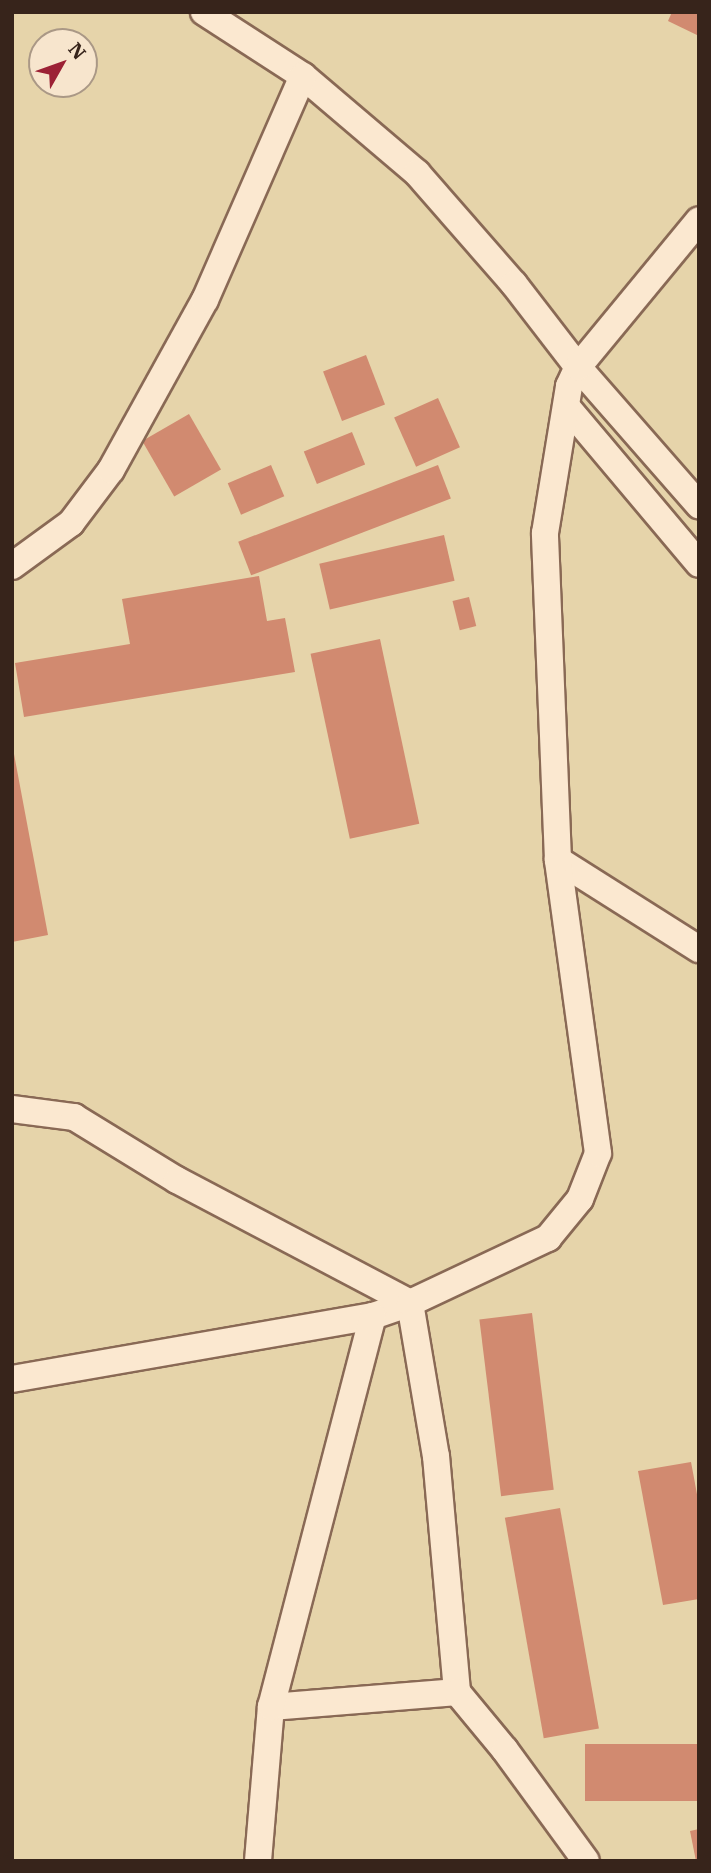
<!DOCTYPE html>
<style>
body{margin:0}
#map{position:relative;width:711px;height:1873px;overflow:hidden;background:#f0d9bd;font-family:"IBM Plex Serif",serif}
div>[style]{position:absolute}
.farmland>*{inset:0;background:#e6d4aa}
.building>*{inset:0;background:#d18a70;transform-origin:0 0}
.roads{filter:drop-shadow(2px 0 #896955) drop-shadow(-2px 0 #896955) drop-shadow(0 2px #896955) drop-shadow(0 -2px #896955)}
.minor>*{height:26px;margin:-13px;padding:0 13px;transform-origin:13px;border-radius:13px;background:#fbe8d0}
span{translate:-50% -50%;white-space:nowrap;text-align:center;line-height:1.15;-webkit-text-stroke:6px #f7e5cd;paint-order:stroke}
.frame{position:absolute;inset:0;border:14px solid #37241b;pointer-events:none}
.north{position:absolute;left:28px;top:28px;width:70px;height:70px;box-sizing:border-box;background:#f7e5cd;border:2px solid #aa9886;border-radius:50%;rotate:50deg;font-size:19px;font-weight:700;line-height:28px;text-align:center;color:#37241b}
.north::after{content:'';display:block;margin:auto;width:24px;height:32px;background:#9c2135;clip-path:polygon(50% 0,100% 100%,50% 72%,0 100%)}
</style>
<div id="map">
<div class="farmland">
<div style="clip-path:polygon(evenodd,12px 12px,699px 12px,699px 1861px,12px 1861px,12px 12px,42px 42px,84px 42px,84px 84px,42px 84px,42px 42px)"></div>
</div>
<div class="building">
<div style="clip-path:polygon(672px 12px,699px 12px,699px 36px,668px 21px)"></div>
<div style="left:366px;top:355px;width:53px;height:46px;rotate:69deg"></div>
<div style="left:438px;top:398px;width:54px;height:48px;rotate:66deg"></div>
<div style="left:189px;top:414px;width:64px;height:54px;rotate:60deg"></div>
<div style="left:352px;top:432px;width:35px;height:52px;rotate:68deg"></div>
<div style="left:271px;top:465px;width:34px;height:47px;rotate:67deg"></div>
<div style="left:438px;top:465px;width:36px;height:214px;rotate:69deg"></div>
<div style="left:444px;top:535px;width:47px;height:128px;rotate:77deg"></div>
<div style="clip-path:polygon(259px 576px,267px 621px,285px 618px,295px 672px,24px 717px,15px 663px,130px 644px,122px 599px)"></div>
<div style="left:469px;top:597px;width:30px;height:17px;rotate:76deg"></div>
<div style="left:380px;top:639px;width:189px;height:71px;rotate:78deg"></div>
<div style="clip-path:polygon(14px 754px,48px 935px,12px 942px,12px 755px)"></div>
<div style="left:532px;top:1313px;width:178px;height:53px;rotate:83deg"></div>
<div style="clip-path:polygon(691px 1462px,699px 1505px,699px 1599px,663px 1605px,638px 1471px)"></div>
<div style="left:560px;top:1508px;width:224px;height:56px;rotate:80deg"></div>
<div style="left:699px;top:1744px;width:57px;height:114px;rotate:90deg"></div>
<div style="clip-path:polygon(699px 1829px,699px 1861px,696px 1861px,690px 1831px)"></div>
</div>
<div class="roads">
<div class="minor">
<div style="left:204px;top:12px;width:118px;rotate:32.9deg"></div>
<div style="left:303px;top:76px;width:150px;rotate:40.4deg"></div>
<div style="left:417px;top:173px;width:147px;rotate:48.9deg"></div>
<div style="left:514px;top:284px;width:105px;rotate:52.4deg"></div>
<div style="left:578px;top:367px;width:184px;rotate:48.8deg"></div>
<div style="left:567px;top:407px;width:205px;rotate:49.9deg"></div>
<div style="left:12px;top:566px;width:73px;rotate:-36.1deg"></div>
<div style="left:71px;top:523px;width:66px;rotate:-53deg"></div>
<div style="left:111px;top:470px;width:194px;rotate:-61.1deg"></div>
<div style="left:205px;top:300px;width:244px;rotate:-66.4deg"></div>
<div style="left:558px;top:860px;width:167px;rotate:32.3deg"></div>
<div style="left:12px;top:1109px;width:63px;rotate:7.4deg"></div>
<div style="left:74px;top:1117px;width:121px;rotate:31.5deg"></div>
<div style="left:177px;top:1180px;width:263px;rotate:27.8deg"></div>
<div style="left:410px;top:1303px;width:155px;rotate:80.4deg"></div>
<div style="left:436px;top:1456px;width:237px;rotate:84.9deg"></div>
<div style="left:12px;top:1379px;width:366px;rotate:-9.9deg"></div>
<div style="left:373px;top:1316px;width:39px;rotate:-19deg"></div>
<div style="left:410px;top:1303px;width:153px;rotate:-25.2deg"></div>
<div style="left:548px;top:1238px;width:50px;rotate:-50.6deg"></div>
<div style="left:580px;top:1199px;width:49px;rotate:-68.6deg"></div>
<div style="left:598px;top:1153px;width:296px;rotate:-97.8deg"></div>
<div style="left:558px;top:860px;width:327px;rotate:-92.3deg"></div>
<div style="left:545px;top:533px;width:149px;rotate:-80.7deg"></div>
<div style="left:569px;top:386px;width:21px;rotate:-65deg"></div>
<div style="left:578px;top:367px;width:190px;rotate:-50.5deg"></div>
<div style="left:271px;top:1707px;width:187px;rotate:-4.6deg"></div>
<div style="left:457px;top:1692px;width:75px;rotate:50.4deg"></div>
<div style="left:505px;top:1750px;width:137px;rotate:53.9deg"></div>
<div style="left:258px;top:1861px;width:155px;rotate:-85.2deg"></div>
<div style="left:271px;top:1707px;width:404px;rotate:-75.4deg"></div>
</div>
</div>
<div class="frame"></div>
<div class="north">N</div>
</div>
